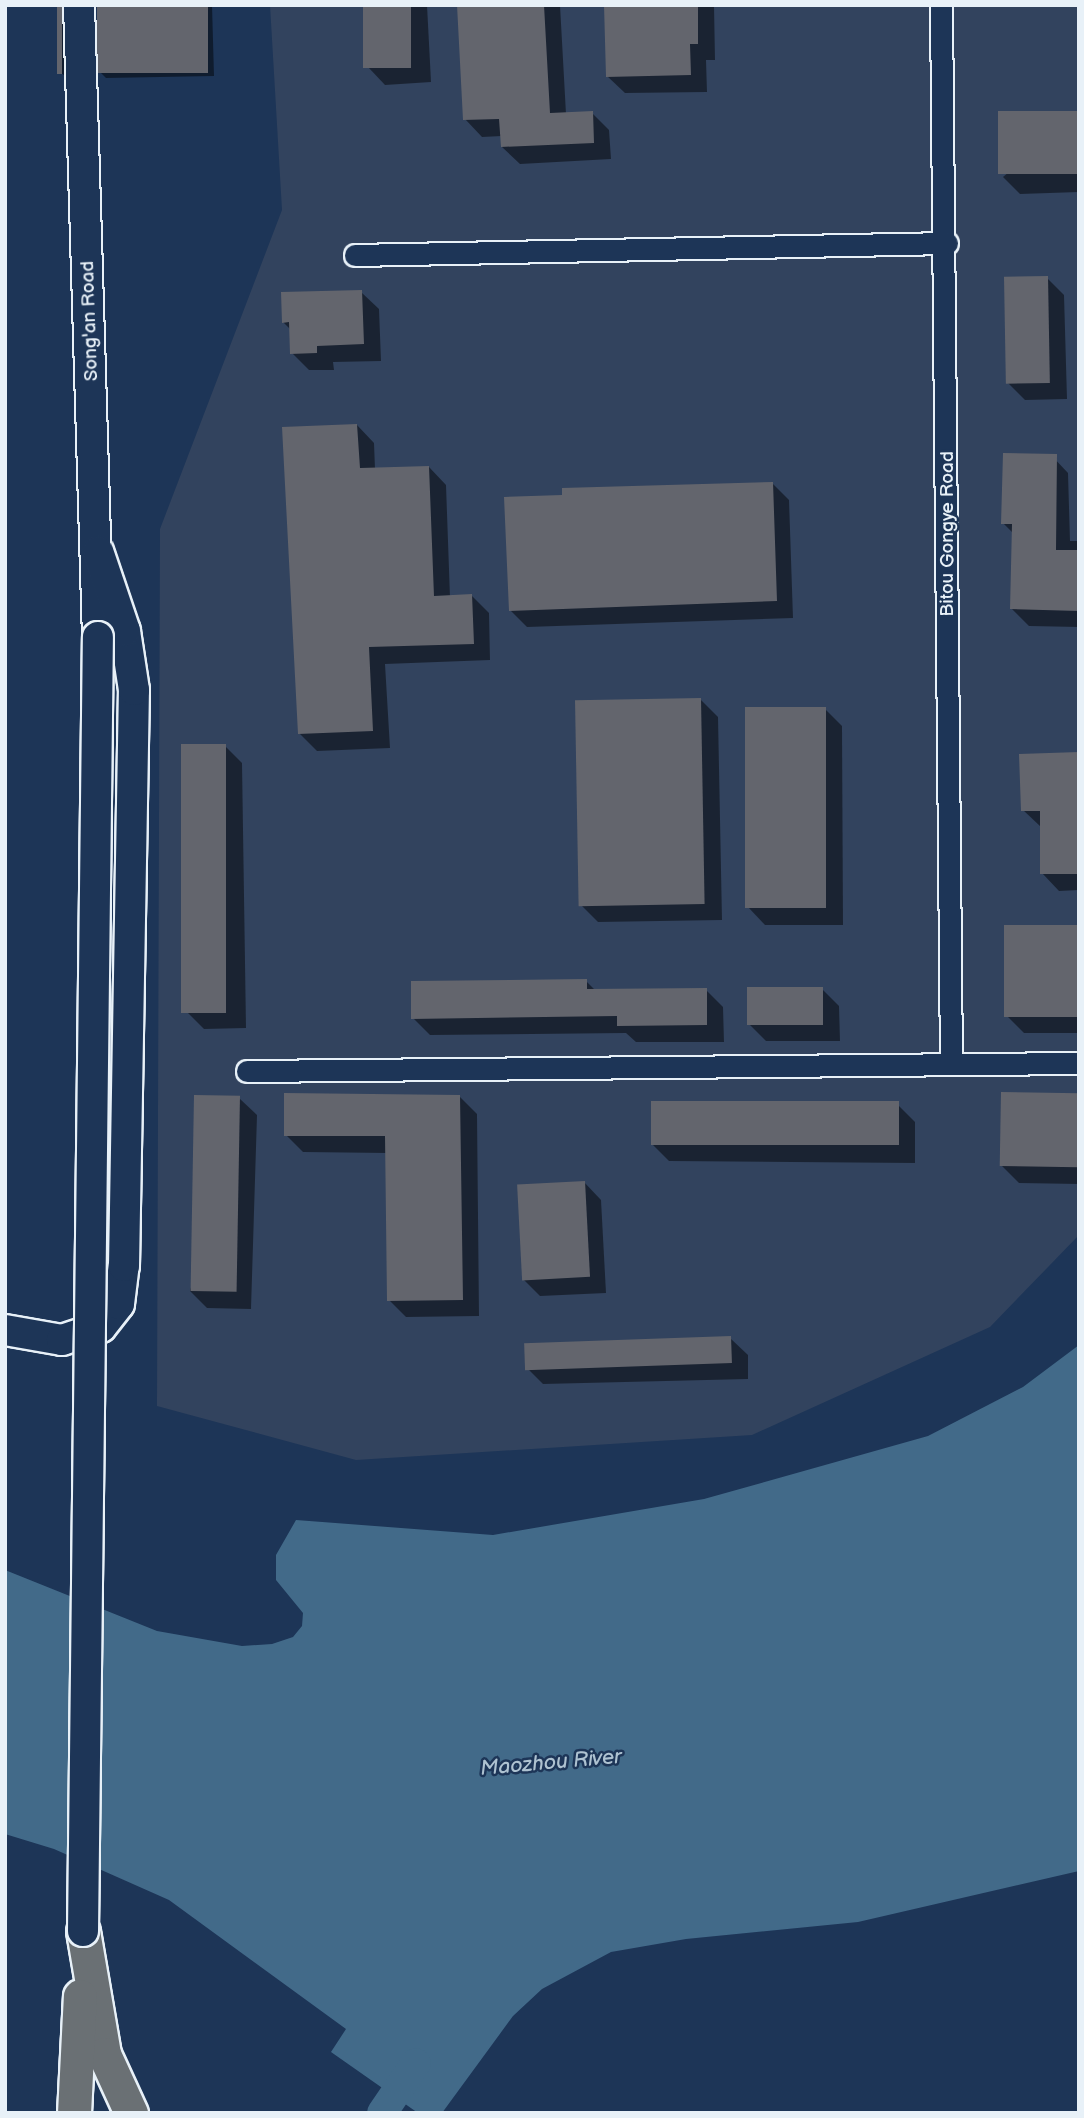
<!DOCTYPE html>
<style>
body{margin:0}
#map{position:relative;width:1084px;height:2118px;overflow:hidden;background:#1d3557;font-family:"Balsamiq Sans",sans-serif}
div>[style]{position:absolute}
.built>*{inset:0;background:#32435e}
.water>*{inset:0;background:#426a89}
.shadow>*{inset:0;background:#0007}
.canal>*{height:30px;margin:-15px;padding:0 15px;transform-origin:15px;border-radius:15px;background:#426a89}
.building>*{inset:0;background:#63656d;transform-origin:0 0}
.roads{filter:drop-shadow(2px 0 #e8f1f8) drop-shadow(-2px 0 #e8f1f8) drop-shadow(0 2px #e8f1f8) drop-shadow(0 -2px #e8f1f8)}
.street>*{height:21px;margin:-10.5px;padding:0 10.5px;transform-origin:10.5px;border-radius:10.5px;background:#1d3557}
.secondary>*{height:30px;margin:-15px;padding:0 15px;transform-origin:15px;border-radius:15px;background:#1d3557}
.primary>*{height:33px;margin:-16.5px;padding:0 16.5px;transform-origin:16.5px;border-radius:16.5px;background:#6a7074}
.bridges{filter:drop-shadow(2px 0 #e8f1f8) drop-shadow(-2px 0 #e8f1f8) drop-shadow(0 2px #e8f1f8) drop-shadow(0 -2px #e8f1f8)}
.secondary-bridge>*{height:30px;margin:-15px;padding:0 15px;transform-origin:15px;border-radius:15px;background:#1d3557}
span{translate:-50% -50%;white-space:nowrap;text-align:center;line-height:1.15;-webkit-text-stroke:5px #1d3557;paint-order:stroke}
.street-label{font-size:19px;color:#e8f1f8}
.water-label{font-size:21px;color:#aec2d1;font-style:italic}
.frame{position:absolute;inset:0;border:7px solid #e8f1f8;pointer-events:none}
</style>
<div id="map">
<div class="built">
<div style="clip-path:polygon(270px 5px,1079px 5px,1079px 1235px,990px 1327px,752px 1435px,356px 1460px,157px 1406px,160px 529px,282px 210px)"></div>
</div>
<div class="water">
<div style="clip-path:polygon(1079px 1345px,1079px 1871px,858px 1922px,686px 1939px,611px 1952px,542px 1989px,513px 2016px,442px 2113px,418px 2113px,331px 2052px,346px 2029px,169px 1900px,54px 1849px,5px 1834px,5px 1570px,157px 1631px,242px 1646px,272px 1644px,293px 1637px,302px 1626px,303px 1613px,276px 1580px,276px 1555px,296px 1520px,493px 1535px,704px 1499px,928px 1436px,1023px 1387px)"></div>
</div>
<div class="shadow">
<div style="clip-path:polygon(59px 5px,69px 5px,68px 78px,61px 73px)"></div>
<div style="clip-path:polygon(98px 5px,212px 5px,214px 76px,106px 78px,100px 72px)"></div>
<div style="clip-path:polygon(364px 5px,427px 5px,431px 82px,385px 85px,368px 67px)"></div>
<div style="clip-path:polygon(459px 5px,560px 5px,566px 114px,592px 113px,609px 130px,611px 159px,520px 164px,502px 147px,502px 136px,482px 137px,465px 119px)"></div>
<div style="clip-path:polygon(606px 5px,714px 5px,715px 60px,706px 60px,707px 92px,625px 93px,607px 76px)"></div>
<div style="clip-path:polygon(1079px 112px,1079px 192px,1020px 194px,1003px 177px)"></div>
<div style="clip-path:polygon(1047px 278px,1064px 295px,1067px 399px,1025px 400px,1008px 383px)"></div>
<div style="clip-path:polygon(361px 292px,379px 309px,381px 361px,333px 362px,334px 370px,309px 370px,292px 353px,291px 330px,283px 322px)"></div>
<div style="clip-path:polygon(357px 425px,374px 443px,375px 469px,429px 467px,446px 485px,450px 597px,472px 596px,489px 613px,490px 660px,385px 664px,390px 748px,317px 751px,300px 734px)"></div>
<div style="clip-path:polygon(1051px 455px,1068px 473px,1070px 541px,1079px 541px,1079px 627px,1029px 626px,1012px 609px,1013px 533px,1003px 523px)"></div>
<div style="clip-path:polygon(772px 483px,789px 500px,793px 618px,527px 627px,510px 610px,564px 496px)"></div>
<div style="clip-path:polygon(701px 700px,718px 717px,722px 920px,598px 922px,581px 905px)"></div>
<div style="clip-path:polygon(825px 709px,842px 726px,843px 925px,765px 925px,748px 907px)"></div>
<div style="clip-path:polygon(225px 746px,242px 763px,246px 1028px,204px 1029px,187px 1012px)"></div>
<div style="clip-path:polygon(1079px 754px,1079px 890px,1059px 891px,1042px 873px,1041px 827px,1023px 810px)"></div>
<div style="clip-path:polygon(1079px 927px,1079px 1033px,1024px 1033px,1007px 1016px)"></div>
<div style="clip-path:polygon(586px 981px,595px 990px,706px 990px,723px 1007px,724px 1042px,636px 1042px,626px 1033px,430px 1035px,413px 1018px)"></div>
<div style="clip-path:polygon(822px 989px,839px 1006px,840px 1041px,766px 1041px,749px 1024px)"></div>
<div style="clip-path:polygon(459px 1096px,477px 1114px,479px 1316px,406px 1317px,389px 1300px,387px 1153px,303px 1152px,286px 1135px)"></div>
<div style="clip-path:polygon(1079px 1096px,1079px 1184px,1019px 1183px,1002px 1166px)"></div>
<div style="clip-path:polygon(239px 1098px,257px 1115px,251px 1309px,207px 1308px,190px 1291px)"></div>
<div style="clip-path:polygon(898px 1105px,915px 1122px,915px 1163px,669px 1161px,652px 1144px)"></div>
<div style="clip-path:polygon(584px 1182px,601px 1200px,606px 1293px,540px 1296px,523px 1279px)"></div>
<div style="clip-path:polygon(730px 1338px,748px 1355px,748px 1379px,543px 1384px,526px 1367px)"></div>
</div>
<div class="canal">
<div style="left:382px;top:2113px;width:60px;rotate:-55.8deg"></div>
</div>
<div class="building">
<div style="left:57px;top:5px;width:5px;height:69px"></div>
<div style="left:97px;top:5px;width:111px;height:68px"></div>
<div style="left:363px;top:5px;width:48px;height:63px"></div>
<div style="clip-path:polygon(457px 5px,544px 5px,550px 113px,593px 111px,594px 143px,501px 147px,499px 119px,463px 120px)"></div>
<div style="clip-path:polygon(604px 5px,698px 5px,698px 44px,690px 44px,691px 75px,606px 77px)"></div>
<div style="left:1079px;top:111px;width:63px;height:81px;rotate:90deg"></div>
<div style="left:1048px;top:276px;width:107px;height:44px;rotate:89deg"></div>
<div style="clip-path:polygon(362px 290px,364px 344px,317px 346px,317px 353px,290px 354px,289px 322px,282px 323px,281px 292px)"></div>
<div style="clip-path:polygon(357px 424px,360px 468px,429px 466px,434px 596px,472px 594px,474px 644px,369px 647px,373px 731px,298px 734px,282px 427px)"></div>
<div style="clip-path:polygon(1003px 453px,1057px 454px,1056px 550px,1079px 550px,1079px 611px,1010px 609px,1012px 524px,1001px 524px)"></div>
<div style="clip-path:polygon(773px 482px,777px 601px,509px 611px,504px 497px,562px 495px,562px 488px)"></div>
<div style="left:701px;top:698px;width:206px;height:126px;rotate:89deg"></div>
<div style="left:745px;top:707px;width:81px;height:201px"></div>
<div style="left:181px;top:744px;width:45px;height:269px"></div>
<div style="clip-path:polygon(1079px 752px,1079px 874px,1040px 874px,1040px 811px,1021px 811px,1019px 754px)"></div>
<div style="left:1004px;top:925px;width:75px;height:92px"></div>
<div style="clip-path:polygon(587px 979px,587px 989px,707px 988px,707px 1025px,617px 1026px,617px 1016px,411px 1019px,411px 981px)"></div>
<div style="left:823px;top:987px;width:38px;height:76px;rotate:90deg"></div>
<div style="left:1001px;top:1092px;width:78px;height:74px;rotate:1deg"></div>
<div style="clip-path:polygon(284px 1093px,460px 1095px,463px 1300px,387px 1301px,385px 1136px,284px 1136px)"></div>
<div style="left:194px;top:1095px;width:46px;height:196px;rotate:1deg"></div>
<div style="left:651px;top:1101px;width:248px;height:44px"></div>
<div style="left:585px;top:1181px;width:96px;height:68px;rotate:87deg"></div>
<div style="left:731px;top:1336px;width:27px;height:207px;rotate:88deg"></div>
</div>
<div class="roads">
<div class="street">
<div style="left:941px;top:5px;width:1058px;rotate:89.46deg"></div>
<div style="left:355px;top:255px;width:592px;rotate:-1.16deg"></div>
<div style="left:247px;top:1071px;width:832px;rotate:-0.55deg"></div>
</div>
<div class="secondary">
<div style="left:79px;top:5px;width:632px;rotate:88.28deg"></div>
<div style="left:5px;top:1330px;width:58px;rotate:10deg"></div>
<div style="left:62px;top:1340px;width:41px;rotate:-18.4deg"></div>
<div style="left:101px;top:1327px;width:29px;rotate:-52deg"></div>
<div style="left:119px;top:1304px;width:38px;rotate:-83deg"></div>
<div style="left:124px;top:1266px;width:576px;rotate:-89.01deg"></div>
<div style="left:134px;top:690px;width:60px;rotate:-98.7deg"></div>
<div style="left:125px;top:631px;width:84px;rotate:-108.6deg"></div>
</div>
<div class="primary">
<div style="left:83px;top:1931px;width:125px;rotate:80.3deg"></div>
<div style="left:104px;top:2054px;width:65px;rotate:65.4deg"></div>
<div style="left:74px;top:2113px;width:117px;rotate:-87.1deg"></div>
</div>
</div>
<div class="bridges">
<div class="secondary-bridge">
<div style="left:83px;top:1931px;width:1294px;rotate:-89.34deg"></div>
</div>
</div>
<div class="street-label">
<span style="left:90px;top:321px;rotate:-92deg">Song'an Road</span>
<span style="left:948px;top:534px;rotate:-90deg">Bitou Gongye Road</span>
</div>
<div class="water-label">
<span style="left:551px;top:1763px;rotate:-5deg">Maozhou River</span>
</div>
<div class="frame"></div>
</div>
